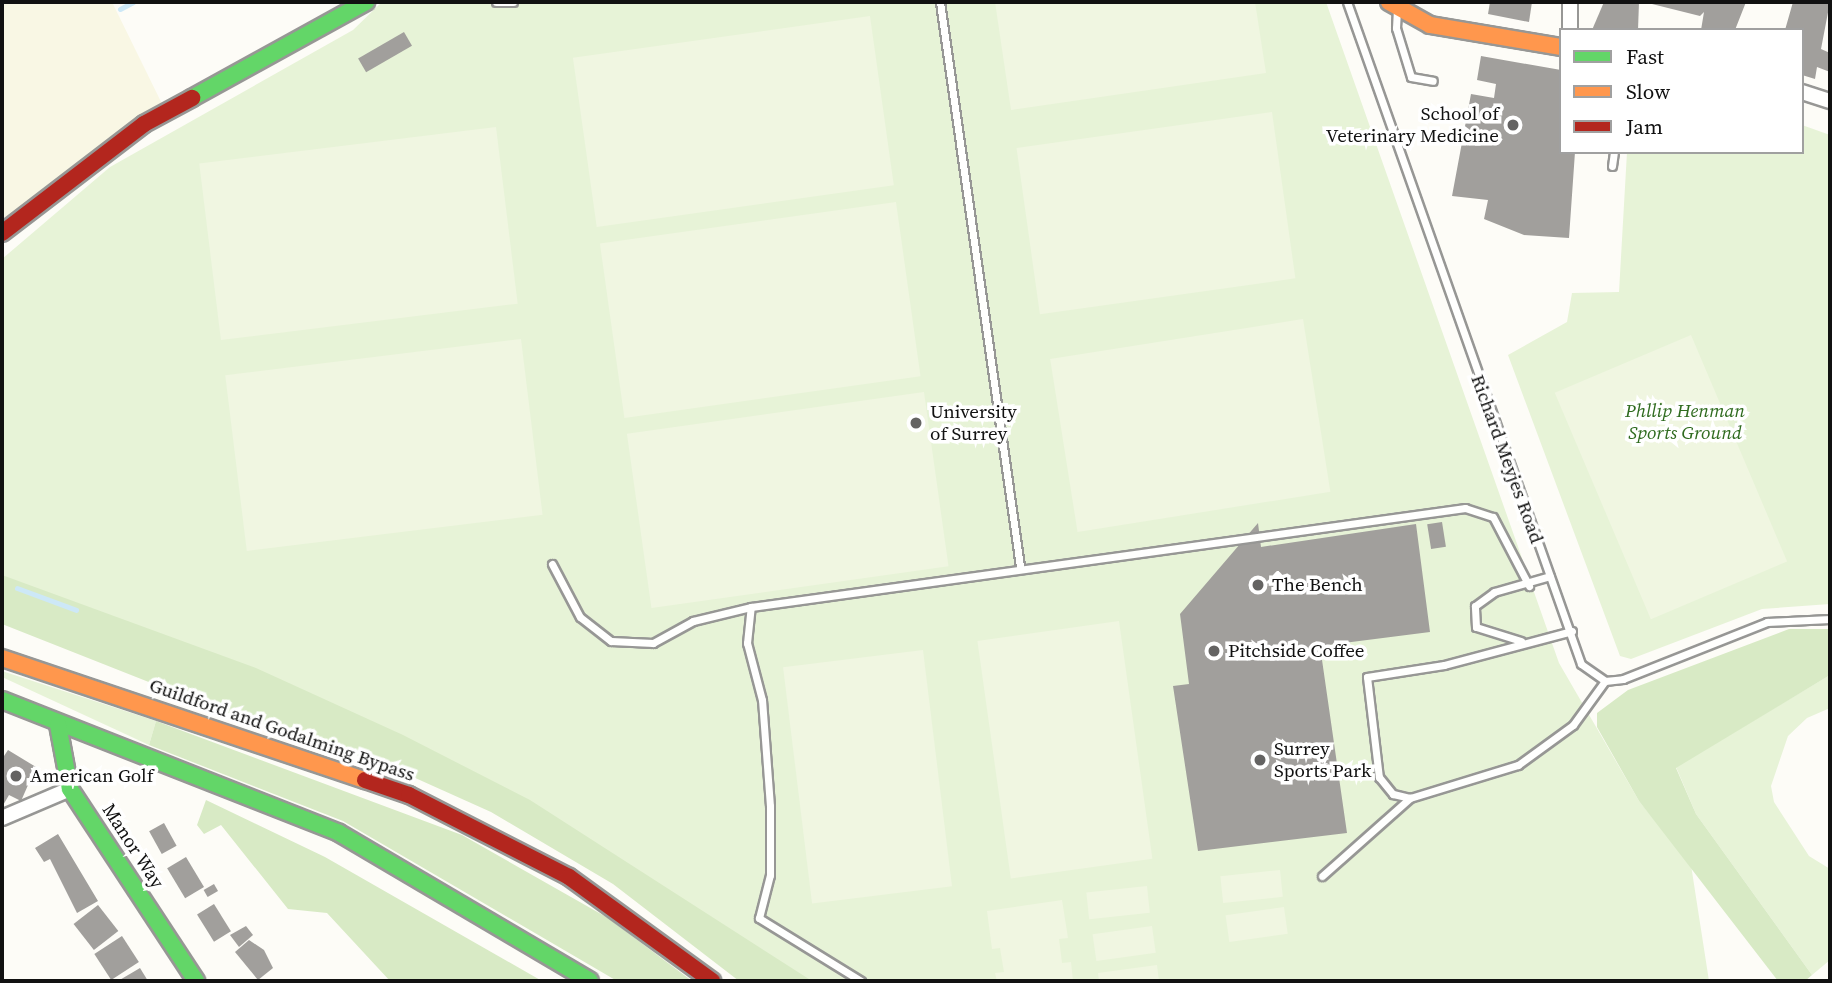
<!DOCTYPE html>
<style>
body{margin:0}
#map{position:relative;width:1832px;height:983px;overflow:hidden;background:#fdfcf7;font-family:"Source Serif 4",serif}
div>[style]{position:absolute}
.farmland>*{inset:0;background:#f9f7e4}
.green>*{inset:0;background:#e7f3d7}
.forest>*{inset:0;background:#d8eac5}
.pitch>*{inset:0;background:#f0f6e1;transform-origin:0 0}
.stream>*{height:5px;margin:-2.5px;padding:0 2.5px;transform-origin:2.5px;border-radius:2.5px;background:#cde8f7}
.building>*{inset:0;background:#a19f9c;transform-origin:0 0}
.roads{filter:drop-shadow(2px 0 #979795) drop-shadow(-2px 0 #979795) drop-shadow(0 2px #979795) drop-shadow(0 -2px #979795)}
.lane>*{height:7px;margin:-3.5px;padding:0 3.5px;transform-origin:3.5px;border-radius:3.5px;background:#fffffe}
.street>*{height:14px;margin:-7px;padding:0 7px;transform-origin:7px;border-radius:7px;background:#fffffe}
.fast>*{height:16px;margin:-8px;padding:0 8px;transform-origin:8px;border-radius:8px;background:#63d668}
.slow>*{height:16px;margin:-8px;padding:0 8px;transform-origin:8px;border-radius:8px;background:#ff974d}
.jam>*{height:16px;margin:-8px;padding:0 8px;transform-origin:8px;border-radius:8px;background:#b3261e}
.dots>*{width:19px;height:19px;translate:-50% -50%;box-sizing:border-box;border:4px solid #fff;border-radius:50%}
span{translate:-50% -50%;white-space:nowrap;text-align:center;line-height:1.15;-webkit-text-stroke:7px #fff;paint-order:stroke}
.poi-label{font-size:19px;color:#111}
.right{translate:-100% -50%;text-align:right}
.left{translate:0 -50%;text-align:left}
.park-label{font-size:19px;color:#2f6b1f;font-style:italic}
.street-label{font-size:19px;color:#111}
.frame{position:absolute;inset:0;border:4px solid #111;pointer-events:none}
.legend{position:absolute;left:1559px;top:28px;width:245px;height:126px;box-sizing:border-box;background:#fff;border:2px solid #a0a0a0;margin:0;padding:9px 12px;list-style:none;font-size:21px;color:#111}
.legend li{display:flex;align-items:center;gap:14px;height:35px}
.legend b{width:35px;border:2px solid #a0a0a0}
</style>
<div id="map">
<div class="farmland">
<div style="clip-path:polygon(2px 2px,112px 2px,167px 114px,2px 237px)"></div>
</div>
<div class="green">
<div style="clip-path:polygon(382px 2px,1326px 2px,1559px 663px,1639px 801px,1691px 865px,1709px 981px,751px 981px,525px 820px,2px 609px,2px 259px,110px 167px,353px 30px)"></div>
<div style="clip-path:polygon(1802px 125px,1830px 135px,1830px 604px,1762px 609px,1631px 659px,1620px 656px,1508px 355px,1567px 322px,1572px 293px,1619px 292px,1627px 152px,1802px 152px)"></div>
<div style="clip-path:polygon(2px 671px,156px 721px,149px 745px,2px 677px)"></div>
<div style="clip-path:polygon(1830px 675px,1830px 708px,1807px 718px,1788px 736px,1771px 786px,1774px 802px,1809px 856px,1830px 869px,1830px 960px,1812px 975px,1696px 814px,1676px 767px)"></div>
</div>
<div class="forest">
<div style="clip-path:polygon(2px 575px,256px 668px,403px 735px,530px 800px,812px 981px,739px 981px,613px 884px,491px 812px,393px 768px,217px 709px,2px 624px)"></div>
<div style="clip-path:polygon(1789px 629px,1830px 629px,1830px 675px,1676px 768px,1696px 814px,1812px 975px,1805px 981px,1778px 981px,1639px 801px,1597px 727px,1597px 713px,1628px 690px)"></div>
<div style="clip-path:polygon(156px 721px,462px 835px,608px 918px,692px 981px,617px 981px,343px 821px,149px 745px)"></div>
<div style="clip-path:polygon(206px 800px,325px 857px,542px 981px,390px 981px,327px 913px,288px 909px,221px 825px,204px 834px,197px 825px)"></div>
</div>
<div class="pitch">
<div style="clip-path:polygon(995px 2px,1255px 2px,1266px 73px,1011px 110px)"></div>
<div style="left:870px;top:16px;width:171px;height:300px;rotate:82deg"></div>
<div style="left:1272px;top:112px;width:168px;height:258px;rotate:82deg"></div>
<div style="left:496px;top:127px;width:178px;height:299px;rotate:83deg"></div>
<div style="left:896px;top:202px;width:176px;height:299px;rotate:82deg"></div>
<div style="left:1303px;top:319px;width:175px;height:256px;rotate:81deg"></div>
<div style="left:1691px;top:335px;width:246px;height:148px;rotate:67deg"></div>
<div style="left:521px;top:339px;width:177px;height:298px;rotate:83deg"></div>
<div style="left:924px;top:392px;width:176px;height:300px;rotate:82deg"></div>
<div style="left:1119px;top:621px;width:240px;height:143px;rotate:82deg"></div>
<div style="left:923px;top:650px;width:238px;height:141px;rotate:83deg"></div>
<div style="left:1280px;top:870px;width:27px;height:60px;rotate:84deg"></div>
<div style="left:1147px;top:886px;width:27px;height:61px;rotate:84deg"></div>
<div style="clip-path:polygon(1062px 900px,1068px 938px,1059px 939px,1062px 963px,1071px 962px,1073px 981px,997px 981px,995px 973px,1004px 972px,1000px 948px,992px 949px,987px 911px)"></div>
<div style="left:1284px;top:907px;width:27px;height:59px;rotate:82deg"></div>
<div style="left:1152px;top:926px;width:27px;height:60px;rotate:82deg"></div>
<div style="clip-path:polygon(1157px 965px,1159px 981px,1099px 981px,1098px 973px)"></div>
</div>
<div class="stream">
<div style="left:120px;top:9px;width:15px;rotate:-28deg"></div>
<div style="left:17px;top:588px;width:63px;rotate:20.4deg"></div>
</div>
<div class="building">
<div style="clip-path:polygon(1490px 2px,1532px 2px,1529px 22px,1488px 14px)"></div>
<div style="clip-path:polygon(1604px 2px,1639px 2px,1638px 30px,1592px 30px)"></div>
<div style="clip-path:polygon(1644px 2px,1746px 2px,1735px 30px,1701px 30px,1704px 12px,1700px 16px)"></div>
<div style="clip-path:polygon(1793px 2px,1830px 2px,1821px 49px,1830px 53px,1830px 72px,1817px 67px,1815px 79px,1802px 75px,1802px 30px,1785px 30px)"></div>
<div style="left:404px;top:32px;width:16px;height:53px;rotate:60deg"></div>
<div style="clip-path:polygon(1481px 56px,1561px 70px,1561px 152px,1575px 152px,1569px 238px,1524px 235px,1484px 219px,1488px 200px,1452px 196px,1471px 94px,1494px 98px,1496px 84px,1477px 80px)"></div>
<div style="left:1442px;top:522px;width:25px;height:15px;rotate:81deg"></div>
<div style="clip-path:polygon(1258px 523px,1261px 547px,1416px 524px,1430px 632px,1320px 646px,1347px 833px,1198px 851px,1173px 686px,1189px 684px,1180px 614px)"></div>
<div style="clip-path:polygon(8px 750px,36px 767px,21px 801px,9px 795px,2px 807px,2px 759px)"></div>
<div style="left:164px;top:823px;width:26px;height:17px;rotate:61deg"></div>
<div style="clip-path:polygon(58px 834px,98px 901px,77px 913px,50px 859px,44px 862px,35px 848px)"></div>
<div style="left:186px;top:857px;width:35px;height:22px;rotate:59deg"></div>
<div style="left:214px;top:884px;width:8px;height:12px;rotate:60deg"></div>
<div style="left:214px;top:904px;width:32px;height:20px;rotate:58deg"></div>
<div style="left:98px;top:905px;width:33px;height:31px;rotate:52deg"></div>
<div style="clip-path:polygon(246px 926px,253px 935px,239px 947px,230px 935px)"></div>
<div style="left:122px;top:936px;width:31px;height:33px;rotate:57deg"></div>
<div style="clip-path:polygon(249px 940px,264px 950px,273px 968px,258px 980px,235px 952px)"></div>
<div style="clip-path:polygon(140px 968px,148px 981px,118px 981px)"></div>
</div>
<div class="roads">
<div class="lane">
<div style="left:496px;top:2px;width:17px"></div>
<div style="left:940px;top:2px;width:570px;rotate:81.93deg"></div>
<div style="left:1347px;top:2px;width:702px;rotate:70.53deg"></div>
<div style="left:1581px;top:664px;width:29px;rotate:35deg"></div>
<div style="left:1605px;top:681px;width:18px;rotate:-6deg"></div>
<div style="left:1623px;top:679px;width:155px;rotate:-21.6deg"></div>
<div style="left:1767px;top:622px;width:63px;rotate:-2.7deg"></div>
<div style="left:1397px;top:9px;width:19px;rotate:93deg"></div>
<div style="left:1396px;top:28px;width:51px;rotate:73deg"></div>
<div style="left:1411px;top:77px;width:22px;rotate:10deg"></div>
<div style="left:1612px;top:166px;width:14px;rotate:-82deg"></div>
<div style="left:552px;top:564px;width:60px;rotate:62.2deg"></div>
<div style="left:580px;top:617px;width:39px;rotate:38deg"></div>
<div style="left:611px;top:641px;width:42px;rotate:2.7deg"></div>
<div style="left:653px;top:643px;width:46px;rotate:-28.8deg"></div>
<div style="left:693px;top:621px;width:60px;rotate:-13.6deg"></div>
<div style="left:1572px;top:631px;width:132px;rotate:165.1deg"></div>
<div style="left:1444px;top:665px;width:78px;rotate:171.1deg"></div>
<div style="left:1367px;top:677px;width:101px;rotate:83.2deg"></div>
<div style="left:1379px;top:777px;width:22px;rotate:51deg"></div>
<div style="left:1393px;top:794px;width:17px;rotate:13deg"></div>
<div style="left:1410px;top:798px;width:113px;rotate:-17deg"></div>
<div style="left:1518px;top:765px;width:68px;rotate:-36deg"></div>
<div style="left:1573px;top:725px;width:54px;rotate:-54deg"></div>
<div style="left:1521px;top:641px;width:47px;rotate:-162.7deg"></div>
<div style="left:1476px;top:627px;width:21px;rotate:-93deg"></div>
<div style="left:1475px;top:606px;width:24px;rotate:-36deg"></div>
<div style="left:1494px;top:592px;width:58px;rotate:-15.9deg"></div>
<div style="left:1322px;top:876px;width:118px;rotate:-41.6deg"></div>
<div style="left:861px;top:981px;width:120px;rotate:-148.3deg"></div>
<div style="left:759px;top:918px;width:44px;rotate:-75.7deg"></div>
<div style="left:770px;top:875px;width:69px;rotate:-90deg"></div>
<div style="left:770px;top:806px;width:106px;rotate:-94.3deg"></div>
<div style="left:762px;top:700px;width:59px;rotate:-104.7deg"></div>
<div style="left:747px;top:643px;width:36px;rotate:-84deg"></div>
<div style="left:751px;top:607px;width:721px;rotate:-7.89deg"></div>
<div style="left:1465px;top:508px;width:29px;rotate:18deg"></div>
<div style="left:1493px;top:517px;width:78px;rotate:62.4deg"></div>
</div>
<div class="street">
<div style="left:1570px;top:2px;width:28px;rotate:90deg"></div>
<div style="left:1802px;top:92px;width:29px;rotate:18deg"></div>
<div style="left:2px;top:818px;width:74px;rotate:-23.1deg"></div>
</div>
<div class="fast">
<div style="left:192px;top:98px;width:199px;rotate:-28.9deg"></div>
<div style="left:2px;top:700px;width:362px;rotate:21.5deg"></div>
<div style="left:339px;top:833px;width:291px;rotate:30.5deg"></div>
<div style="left:58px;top:725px;width:65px;rotate:79.4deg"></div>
<div style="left:70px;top:789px;width:230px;rotate:56.7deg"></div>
</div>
<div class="slow">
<div style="left:1389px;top:2px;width:47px;rotate:29.3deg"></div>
<div style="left:1430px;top:25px;width:133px;rotate:9.5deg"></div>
<div style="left:2px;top:658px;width:383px;rotate:18.6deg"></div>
</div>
<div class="jam">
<div style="left:2px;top:233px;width:179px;rotate:-37.5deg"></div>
<div style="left:144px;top:124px;width:55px;rotate:-28.4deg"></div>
<div style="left:365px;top:780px;width:46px;rotate:18.8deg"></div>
<div style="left:409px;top:795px;width:180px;rotate:27.1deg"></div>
<div style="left:569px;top:877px;width:177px;rotate:36deg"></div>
</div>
</div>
<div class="dots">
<div style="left:1513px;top:125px;background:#646362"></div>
<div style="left:916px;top:423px;background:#646362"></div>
<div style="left:1258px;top:585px;background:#646362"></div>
<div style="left:1214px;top:651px;background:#646362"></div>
<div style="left:1260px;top:760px;background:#646362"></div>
<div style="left:16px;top:776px;background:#646362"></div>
</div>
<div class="poi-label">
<span class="right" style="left:1499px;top:125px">School of<br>Veterinary Medicine</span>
<span class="left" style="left:930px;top:423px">University<br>of Surrey</span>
<span class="left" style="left:1272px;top:585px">The Bench</span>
<span class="left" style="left:1228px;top:651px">Pitchside Coffee</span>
<span class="left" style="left:1274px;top:760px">Surrey<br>Sports Park</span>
<span class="left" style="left:30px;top:776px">American Golf</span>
</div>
<div class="park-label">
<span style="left:1685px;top:422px">Phllip Henman<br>Sports Ground</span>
</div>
<div class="street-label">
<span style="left:1507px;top:459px;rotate:70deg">Richard Meyjes Road</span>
<span style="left:282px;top:730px;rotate:19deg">Guildford and Godalming Bypass</span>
<span style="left:133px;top:846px;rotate:57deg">Manor Way</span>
</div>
<div class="frame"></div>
<ul class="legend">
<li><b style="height:9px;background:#63d668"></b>Fast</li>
<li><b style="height:9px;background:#ff974d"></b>Slow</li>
<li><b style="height:9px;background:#b3261e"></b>Jam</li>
</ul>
</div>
